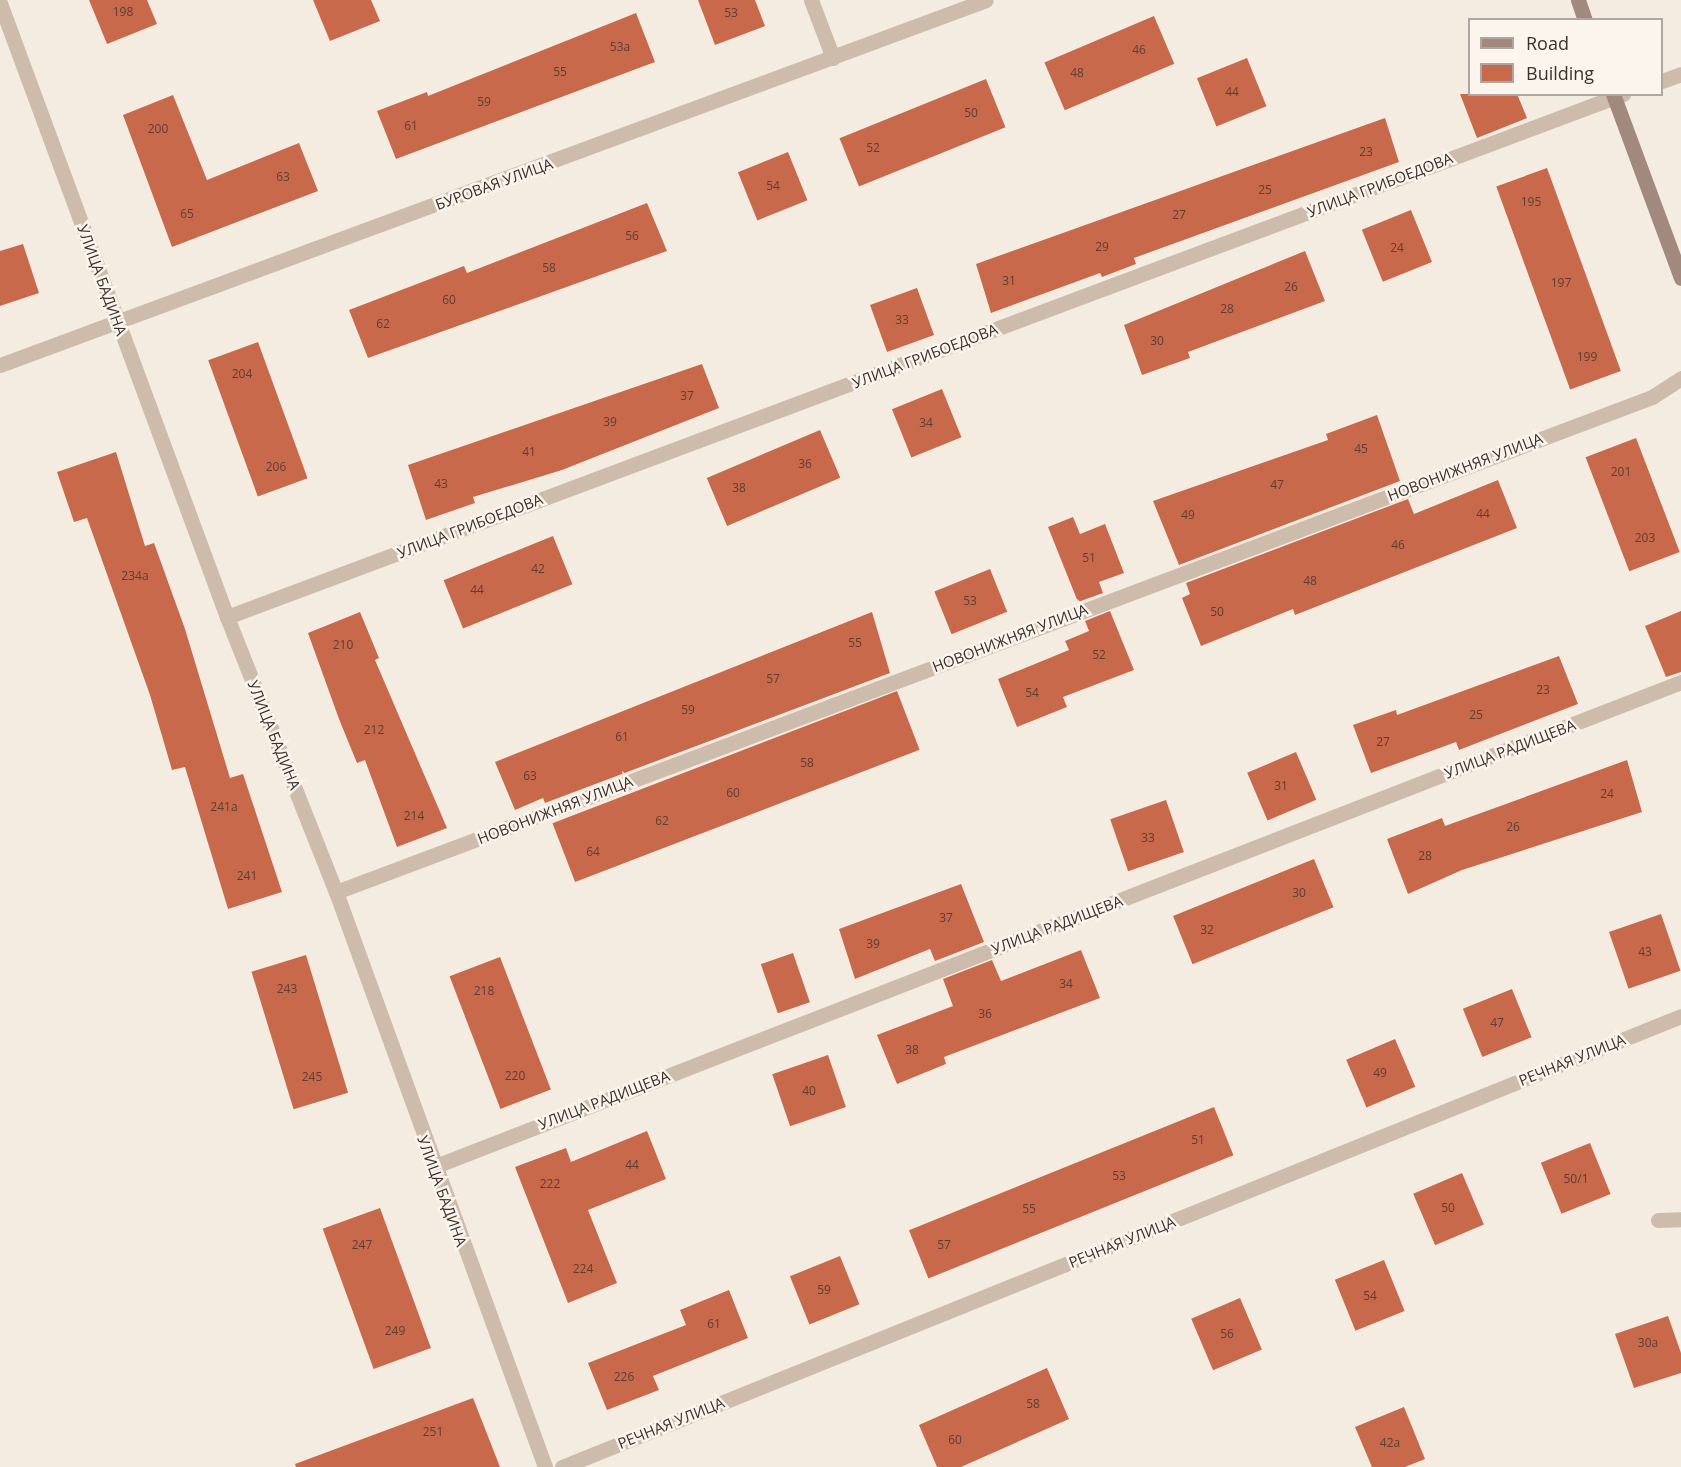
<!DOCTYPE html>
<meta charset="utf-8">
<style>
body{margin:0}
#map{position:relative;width:1681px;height:1467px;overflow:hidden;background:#f4ebe1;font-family:"Open Sans",sans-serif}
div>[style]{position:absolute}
.building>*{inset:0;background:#c8694b;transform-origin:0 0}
.minor>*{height:15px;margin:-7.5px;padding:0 7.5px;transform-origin:7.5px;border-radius:7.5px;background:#cdbbac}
.secondary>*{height:15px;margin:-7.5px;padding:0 7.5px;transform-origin:7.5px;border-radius:7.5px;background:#a18a7d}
span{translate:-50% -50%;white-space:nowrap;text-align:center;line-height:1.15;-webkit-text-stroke:5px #fbf5ee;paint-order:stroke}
.number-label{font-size:12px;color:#5e3e33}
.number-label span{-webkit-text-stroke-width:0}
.street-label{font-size:15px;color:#3b302b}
.legend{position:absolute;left:1468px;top:18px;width:195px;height:78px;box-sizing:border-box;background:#fbf5ee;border:2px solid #aea6a0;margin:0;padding:8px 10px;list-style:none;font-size:18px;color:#3b302b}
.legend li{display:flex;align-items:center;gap:12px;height:30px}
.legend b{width:30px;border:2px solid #aea6a0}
</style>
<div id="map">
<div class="building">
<div style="clip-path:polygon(89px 0,147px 0,157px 24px,107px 44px)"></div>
<div style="clip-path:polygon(313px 0,371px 0,380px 21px,330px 41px)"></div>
<div style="clip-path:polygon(698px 0,755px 0,765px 26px,715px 45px)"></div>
<div style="clip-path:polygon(636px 13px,655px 62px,396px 159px,377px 111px,427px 92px,428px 96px)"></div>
<div style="left:1154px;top:16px;width:52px;height:119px;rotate:67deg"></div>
<div style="left:1247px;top:58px;width:52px;height:54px;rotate:68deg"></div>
<div style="left:986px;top:79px;width:52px;height:158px;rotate:68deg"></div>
<div style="clip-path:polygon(1460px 94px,1517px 94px,1527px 118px,1477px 138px)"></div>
<div style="clip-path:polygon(173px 95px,207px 180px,299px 143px,318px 191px,172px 247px,123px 115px)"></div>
<div style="clip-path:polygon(1385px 118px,1399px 162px,1134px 258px,1136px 264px,1102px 277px,1100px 273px,991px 313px,976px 264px)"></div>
<div style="left:788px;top:152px;width:52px;height:54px;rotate:68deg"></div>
<div style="left:1547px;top:168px;width:216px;height:54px;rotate:70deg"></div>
<div style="clip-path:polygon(647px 203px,667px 251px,368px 358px,349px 310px,464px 266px,467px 273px)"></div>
<div style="left:1411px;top:210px;width:56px;height:53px;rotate:68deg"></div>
<div style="clip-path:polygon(23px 244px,39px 293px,0 306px,0 251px)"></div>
<div style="clip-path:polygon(1305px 251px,1325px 301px,1188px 352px,1190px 358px,1142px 375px,1124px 325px)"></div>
<div style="left:917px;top:288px;width:50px;height:50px;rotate:70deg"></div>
<div style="left:258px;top:342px;width:145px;height:53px;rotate:70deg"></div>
<div style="clip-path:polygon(702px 364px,719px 408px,562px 470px,473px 497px,475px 503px,426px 520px,408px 465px)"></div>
<div style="left:942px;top:389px;width:52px;height:54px;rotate:68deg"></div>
<div style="clip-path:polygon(1377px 415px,1400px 481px,1179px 565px,1153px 501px,1328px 440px,1326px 434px)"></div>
<div style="left:820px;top:430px;width:52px;height:123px;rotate:67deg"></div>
<div style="left:1636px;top:438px;width:122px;height:54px;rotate:69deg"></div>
<div style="clip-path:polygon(116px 452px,145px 546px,154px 543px,185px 629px,230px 778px,243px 774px,282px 892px,228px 909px,185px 767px,172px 770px,150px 695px,87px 518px,74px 522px,57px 472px)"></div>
<div style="clip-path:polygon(1498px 480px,1517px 528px,1295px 615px,1293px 609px,1201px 646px,1182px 598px,1190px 594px,1186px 583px,1408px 499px,1414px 514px)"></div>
<div style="clip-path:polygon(1073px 517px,1080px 534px,1105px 524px,1124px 573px,1099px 582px,1103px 593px,1078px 602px,1048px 527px)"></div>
<div style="left:553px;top:536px;width:52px;height:118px;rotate:68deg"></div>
<div style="left:990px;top:569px;width:46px;height:60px;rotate:68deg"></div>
<div style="clip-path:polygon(1110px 611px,1134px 670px,1063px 697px,1067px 707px,1017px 727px,998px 679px,1069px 650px,1065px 641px,1089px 631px,1085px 621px)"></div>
<div style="clip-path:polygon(1681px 611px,1681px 672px,1666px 677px,1645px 626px)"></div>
<div style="clip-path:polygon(360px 612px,379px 658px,375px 660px,447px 828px,397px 847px,365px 760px,357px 763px,339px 719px,308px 633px)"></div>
<div style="clip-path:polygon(872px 612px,890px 673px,545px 803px,543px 798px,515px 810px,495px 762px)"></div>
<div style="clip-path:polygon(1559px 656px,1578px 704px,1459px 750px,1456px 742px,1371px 773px,1353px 725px,1396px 710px,1397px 715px)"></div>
<div style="left:897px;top:691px;width:63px;height:369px;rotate:69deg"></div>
<div style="left:1296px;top:752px;width:52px;height:53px;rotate:67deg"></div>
<div style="clip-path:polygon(1627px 760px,1642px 812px,1462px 870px,1408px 894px,1387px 839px,1442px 818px,1445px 826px)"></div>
<div style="left:1166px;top:800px;width:55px;height:59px;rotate:71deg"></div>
<div style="left:1314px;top:859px;width:52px;height:152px;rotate:68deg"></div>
<div style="clip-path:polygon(961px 884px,984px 942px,935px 961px,930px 949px,855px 979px,839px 929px)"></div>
<div style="left:1661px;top:914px;width:60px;height:55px;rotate:71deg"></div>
<div style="clip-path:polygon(1081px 950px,1100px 998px,944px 1057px,946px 1064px,897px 1084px,877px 1035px,953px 1006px,943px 979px,992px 960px,1001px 981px)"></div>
<div style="left:793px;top:953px;width:52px;height:34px;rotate:71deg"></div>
<div style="left:306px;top:955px;width:144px;height:57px;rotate:73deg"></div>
<div style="left:500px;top:957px;width:142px;height:54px;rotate:69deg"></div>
<div style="left:1512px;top:989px;width:52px;height:53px;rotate:68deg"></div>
<div style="left:1395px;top:1039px;width:52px;height:53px;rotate:67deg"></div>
<div style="left:828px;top:1055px;width:55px;height:59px;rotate:71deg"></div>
<div style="left:1214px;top:1107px;width:52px;height:329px;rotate:68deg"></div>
<div style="clip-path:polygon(647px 1131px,666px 1179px,588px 1210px,617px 1283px,568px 1303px,515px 1167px,566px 1148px,571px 1162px)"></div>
<div style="left:1590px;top:1143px;width:55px;height:53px;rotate:68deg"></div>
<div style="left:1462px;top:1173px;width:56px;height:53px;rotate:67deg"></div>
<div style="left:380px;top:1208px;width:149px;height:61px;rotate:70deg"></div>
<div style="left:840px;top:1256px;width:52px;height:54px;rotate:68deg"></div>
<div style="left:1384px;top:1260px;width:55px;height:53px;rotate:68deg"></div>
<div style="clip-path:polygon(729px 1290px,748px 1338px,653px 1376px,659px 1390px,607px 1410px,588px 1363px,686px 1325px,680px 1310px)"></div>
<div style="left:1240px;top:1298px;width:56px;height:53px;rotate:67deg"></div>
<div style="clip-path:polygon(1668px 1316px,1681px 1353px,1681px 1373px,1634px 1388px,1615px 1334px)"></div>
<div style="clip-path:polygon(1047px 1368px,1069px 1419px,961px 1467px,937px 1467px,919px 1425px)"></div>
<div style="clip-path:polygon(473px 1398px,500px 1467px,296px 1467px,295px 1464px)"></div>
<div style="clip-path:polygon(1404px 1407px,1425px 1459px,1405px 1467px,1372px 1467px,1355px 1427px)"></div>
</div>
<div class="minor">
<div style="left:811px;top:0;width:62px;rotate:69.2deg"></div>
<div style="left:0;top:3px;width:655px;rotate:69.71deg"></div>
<div style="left:227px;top:617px;width:296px;rotate:68.4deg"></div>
<div style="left:336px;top:892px;width:612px;rotate:70.02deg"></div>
<div style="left:1662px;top:81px;width:20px;rotate:-20deg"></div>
<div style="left:0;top:365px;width:1051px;rotate:-20.31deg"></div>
<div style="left:227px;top:617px;width:1491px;rotate:-20.54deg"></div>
<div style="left:336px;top:892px;width:1406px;rotate:-20.61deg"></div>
<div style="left:1652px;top:397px;width:35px;rotate:-33deg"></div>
<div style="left:433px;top:1167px;width:1339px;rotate:-21.24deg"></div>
<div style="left:1658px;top:1220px;width:23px;rotate:-2deg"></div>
<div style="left:562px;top:1467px;width:1206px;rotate:-21.95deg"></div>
</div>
<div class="secondary">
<div style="left:1578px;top:0;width:21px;rotate:71deg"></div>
<div style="left:1613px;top:94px;width:196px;rotate:69.7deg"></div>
</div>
<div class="number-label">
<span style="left:123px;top:12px">198</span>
<span style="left:731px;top:13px">53</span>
<span style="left:620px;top:47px">53а</span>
<span style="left:1139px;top:50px">46</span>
<span style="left:560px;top:72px">55</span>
<span style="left:1077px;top:73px">48</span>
<span style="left:1232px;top:92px">44</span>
<span style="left:484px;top:102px">59</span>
<span style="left:971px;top:113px">50</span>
<span style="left:411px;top:126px">61</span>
<span style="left:158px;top:129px">200</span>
<span style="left:873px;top:148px">52</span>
<span style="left:1366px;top:152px">23</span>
<span style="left:283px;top:177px">63</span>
<span style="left:773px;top:186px">54</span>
<span style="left:1265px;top:190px">25</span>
<span style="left:1531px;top:202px">195</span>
<span style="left:187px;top:214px">65</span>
<span style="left:1179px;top:215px">27</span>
<span style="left:632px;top:236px">56</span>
<span style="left:1102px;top:247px">29</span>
<span style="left:1397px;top:248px">24</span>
<span style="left:549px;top:268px">58</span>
<span style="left:1009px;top:281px">31</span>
<span style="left:1561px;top:283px">197</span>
<span style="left:1291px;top:287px">26</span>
<span style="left:449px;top:300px">60</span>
<span style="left:1227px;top:309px">28</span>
<span style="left:902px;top:320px">33</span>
<span style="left:383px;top:324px">62</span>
<span style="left:1157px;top:341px">30</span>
<span style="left:1587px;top:357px">199</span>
<span style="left:242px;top:374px">204</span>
<span style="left:687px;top:396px">37</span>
<span style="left:610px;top:422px">39</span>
<span style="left:926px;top:423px">34</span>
<span style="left:1361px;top:449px">45</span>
<span style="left:529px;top:452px">41</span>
<span style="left:805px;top:464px">36</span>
<span style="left:276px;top:467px">206</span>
<span style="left:1621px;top:472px">201</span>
<span style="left:441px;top:484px">43</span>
<span style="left:1277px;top:485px">47</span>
<span style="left:739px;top:488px">38</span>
<span style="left:1483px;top:514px">44</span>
<span style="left:1188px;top:515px">49</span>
<span style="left:1645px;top:538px">203</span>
<span style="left:1398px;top:545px">46</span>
<span style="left:1089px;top:558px">51</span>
<span style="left:538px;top:569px">42</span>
<span style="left:135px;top:576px">234а</span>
<span style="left:1310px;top:581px">48</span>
<span style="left:477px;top:590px">44</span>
<span style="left:970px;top:601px">53</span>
<span style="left:1217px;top:612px">50</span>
<span style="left:855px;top:643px">55</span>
<span style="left:343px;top:645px">210</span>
<span style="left:1099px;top:655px">52</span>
<span style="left:773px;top:679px">57</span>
<span style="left:1543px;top:690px">23</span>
<span style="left:1032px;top:693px">54</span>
<span style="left:688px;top:710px">59</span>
<span style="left:1476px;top:715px">25</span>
<span style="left:374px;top:730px">212</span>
<span style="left:622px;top:737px">61</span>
<span style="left:1383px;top:742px">27</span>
<span style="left:807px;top:763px">58</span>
<span style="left:530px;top:776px">63</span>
<span style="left:1281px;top:786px">31</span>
<span style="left:733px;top:793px">60</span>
<span style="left:1607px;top:794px">24</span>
<span style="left:224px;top:807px">241а</span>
<span style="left:414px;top:816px">214</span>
<span style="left:662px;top:821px">62</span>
<span style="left:1513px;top:827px">26</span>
<span style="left:1148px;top:838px">33</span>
<span style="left:593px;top:852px">64</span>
<span style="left:1425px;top:856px">28</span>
<span style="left:247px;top:876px">241</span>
<span style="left:1299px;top:893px">30</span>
<span style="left:946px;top:918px">37</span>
<span style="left:1207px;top:930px">32</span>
<span style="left:873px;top:944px">39</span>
<span style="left:1645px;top:952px">43</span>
<span style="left:1066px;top:984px">34</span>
<span style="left:287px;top:989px">243</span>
<span style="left:484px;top:991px">218</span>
<span style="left:985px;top:1014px">36</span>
<span style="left:1497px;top:1023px">47</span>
<span style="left:912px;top:1050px">38</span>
<span style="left:1380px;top:1073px">49</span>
<span style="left:515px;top:1076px">220</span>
<span style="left:312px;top:1077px">245</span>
<span style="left:809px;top:1091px">40</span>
<span style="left:1198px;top:1140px">51</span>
<span style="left:632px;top:1165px">44</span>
<span style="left:1119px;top:1176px">53</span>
<span style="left:1576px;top:1179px">50/1</span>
<span style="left:550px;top:1184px">222</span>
<span style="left:1448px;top:1208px">50</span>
<span style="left:1029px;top:1209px">55</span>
<span style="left:362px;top:1245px">247</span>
<span style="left:944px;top:1245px">57</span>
<span style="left:583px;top:1269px">224</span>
<span style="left:824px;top:1290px">59</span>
<span style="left:1370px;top:1296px">54</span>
<span style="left:714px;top:1324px">61</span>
<span style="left:395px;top:1331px">249</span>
<span style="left:1227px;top:1334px">56</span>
<span style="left:1648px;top:1343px">30а</span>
<span style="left:624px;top:1377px">226</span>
<span style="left:1033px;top:1404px">58</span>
<span style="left:433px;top:1432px">251</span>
<span style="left:955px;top:1440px">60</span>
<span style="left:1390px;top:1443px">42а</span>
</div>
<div class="street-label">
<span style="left:494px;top:184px;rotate:-20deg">БУРОВАЯ УЛИЦА</span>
<span style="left:1380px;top:185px;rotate:-21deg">УЛИЦА ГРИБОЕДОВА</span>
<span style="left:102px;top:280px;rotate:70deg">УЛИЦА БАДИНА</span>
<span style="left:925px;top:356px;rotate:-21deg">УЛИЦА ГРИБОЕДОВА</span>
<span style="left:1465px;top:467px;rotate:-21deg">НОВОНИЖНЯЯ УЛИЦА</span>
<span style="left:470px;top:526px;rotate:-21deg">УЛИЦА ГРИБОЕДОВА</span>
<span style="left:1010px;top:638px;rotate:-21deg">НОВОНИЖНЯЯ УЛИЦА</span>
<span style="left:274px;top:735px;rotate:68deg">УЛИЦА БАДИНА</span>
<span style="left:1510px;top:749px;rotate:-21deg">УЛИЦА РАДИЩЕВА</span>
<span style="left:555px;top:810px;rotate:-21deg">НОВОНИЖНЯЯ УЛИЦА</span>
<span style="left:1057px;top:925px;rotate:-21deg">УЛИЦА РАДИЩЕВА</span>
<span style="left:1572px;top:1060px;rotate:-22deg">РЕЧНАЯ УЛИЦА</span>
<span style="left:604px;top:1100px;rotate:-21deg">УЛИЦА РАДИЩЕВА</span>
<span style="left:442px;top:1191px;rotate:70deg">УЛИЦА БАДИНА</span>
<span style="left:1122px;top:1242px;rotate:-22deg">РЕЧНАЯ УЛИЦА</span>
<span style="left:671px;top:1423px;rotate:-22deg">РЕЧНАЯ УЛИЦА</span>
</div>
<ul class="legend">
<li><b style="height:8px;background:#a18a7d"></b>Road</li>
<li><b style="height:16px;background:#c8694b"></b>Building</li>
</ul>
</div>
